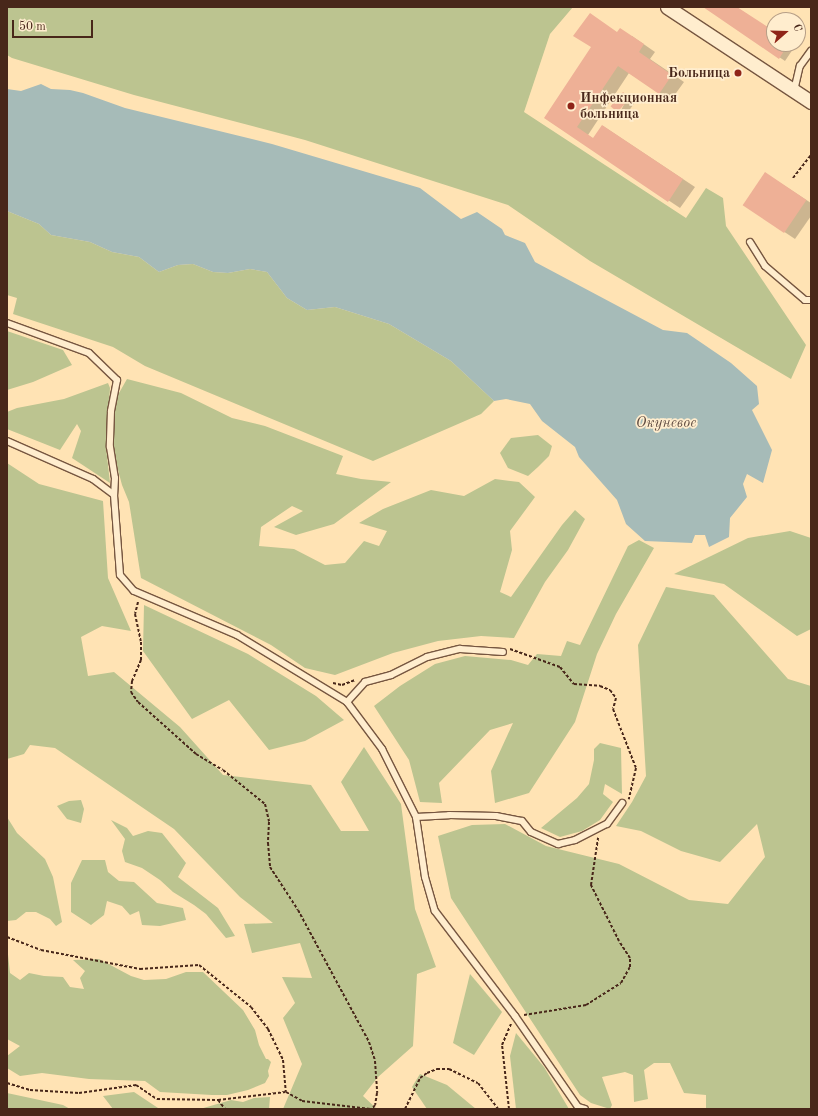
<!DOCTYPE html>
<meta charset="utf-8">
<style>
body{margin:0}
#map{position:relative;width:818px;height:1116px;overflow:hidden;background:#ffe3b4;font-family:"Old Standard TT",serif}
div>[style]{position:absolute}
.green>*{inset:0;background:#bcc490}
.water>*{inset:0;background:#a6bbb8}
.shadow>*{inset:0;background:#0003}
.building>*{inset:0;background:#eeb096;transform-origin:0 0}
.path>*{height:2px;margin-top:-1px;transform-origin:0;background:repeating-linear-gradient(90deg,#48271a 0 3px,transparent 0 5px)}
.roads{filter:drop-shadow(1px 0 #765640) drop-shadow(-1px 0 #765640) drop-shadow(0 1px #765640) drop-shadow(0 -1px #765640)}
.service>*{height:6px;margin:-3px;padding:0 3px;transform-origin:3px;border-radius:3px;background:#ffedce}
.minor>*{height:13px;margin:-6.5px;padding:0 6.5px;transform-origin:6.5px;border-radius:6.5px;background:#ffedce}
.dots>*{width:11px;height:11px;translate:-50% -50%;box-sizing:border-box;border:2px solid #ffedce;border-radius:50%}
span{translate:-50% -50%;white-space:nowrap;text-align:center;line-height:1.15;-webkit-text-stroke:3.5px #ffedce;paint-order:stroke}
.poi-label{font-size:14px;color:#48271a;font-weight:700}
.right{translate:-100% -50%;text-align:right}
.left{translate:0 -50%;text-align:left}
.water-label{font-size:15px;color:#604c42;font-style:italic}
.frame{position:absolute;inset:0;border:8px solid #48271a;pointer-events:none}
.north{position:absolute;left:766px;top:12px;width:40px;height:40px;box-sizing:border-box;background:#ffedce;border:1px solid #b69e86;border-radius:50%;rotate:70deg;font-size:11px;font-weight:700;line-height:16px;text-align:center;color:#48271a}
.north::after{content:'';display:block;margin:auto;width:14px;height:18px;background:#8f2418;clip-path:polygon(50% 0,100% 100%,50% 72%,0 100%)}
.scale{position:absolute;left:12px;top:20px;width:81px;height:18px;box-sizing:border-box;border:2px solid #48271a;border-top:0;padding-left:5px;font-size:12px;line-height:14px;white-space:nowrap;color:#48271a;-webkit-text-stroke:3px #ffedce;paint-order:stroke}
</style>
<div id="map">
<div class="green">
<div style="clip-path:polygon(7px 7px,573px 7px,550px 34px,524px 112px,686px 218px,706px 188px,723px 198px,726px 226px,806px 345px,791px 379px,590px 261px,508px 205px,305px 140px,134px 95px,12px 58px,7px 55px)"></div>
<div style="clip-path:polygon(7px 211px,39px 224px,51px 235px,90px 242px,112px 252px,139px 257px,159px 272px,178px 265px,193px 264px,213px 272px,228px 273px,250px 269px,267px 272px,287px 298px,307px 310px,335px 307px,389px 324px,451px 361px,494px 401px,481px 414px,373px 461px,145px 366px,113px 347px,13px 314px,17px 298px,7px 295px)"></div>
<div style="clip-path:polygon(7px 331px,63px 350px,72px 365px,33px 382px,7px 390px)"></div>
<div style="clip-path:polygon(127px 379px,181px 393px,232px 418px,265px 426px,343px 456px,336px 474px,361px 479px,391px 482px,334px 524px,296px 535px,274px 527px,303px 511px,292px 506px,261px 527px,259px 546px,294px 549px,325px 565px,345px 563px,364px 541px,379px 546px,387px 531px,359px 523px,383px 509px,431px 490px,464px 496px,495px 479px,519px 482px,535px 497px,510px 531px,512px 550px,500px 592px,511px 597px,562px 525px,575px 510px,585px 519px,568px 550px,545px 582px,514px 638px,481px 636px,438px 641px,393px 653px,335px 675px,305px 668px,271px 645px,141px 578px,129px 502px,122px 485px,112px 447px,115px 400px)"></div>
<div style="clip-path:polygon(108px 383px,110px 388px,106px 447px,110px 483px,72px 458px,81px 431px,77px 424px,60px 450px,7px 429px,7px 412px,17px 408px,64px 399px)"></div>
<div style="clip-path:polygon(538px 435px,552px 446px,549px 456px,538px 467px,528px 476px,508px 468px,500px 453px,511px 438px)"></div>
<div style="clip-path:polygon(7px 463px,39px 484px,103px 501px,108px 578px,131px 631px,102px 626px,81px 637px,88px 676px,114px 672px,180px 727px,223px 775px,311px 785px,341px 831px,369px 831px,341px 782px,364px 747px,401px 804px,415px 909px,436px 967px,417px 974px,413px 1046px,378px 1077px,363px 1096px,377px 1109px,283px 1109px,302px 1064px,283px 1018px,295px 1003px,282px 977px,312px 978px,300px 943px,252px 953px,244px 924px,273px 923px,240px 897px,174px 829px,55px 748px,30px 745px,24px 754px,7px 759px)"></div>
<div style="clip-path:polygon(790px 531px,811px 538px,811px 629px,797px 636px,724px 584px,674px 574px,748px 538px)"></div>
<div style="clip-path:polygon(639px 540px,654px 548px,616px 614px,597px 654px,575px 722px,529px 793px,495px 803px,491px 771px,513px 723px,490px 730px,439px 783px,442px 803px,420px 802px,409px 760px,374px 706px,400px 686px,435px 664px,465px 656px,511px 660px,528px 665px,537px 654px,561px 656px,567px 641px,580px 645px,628px 546px)"></div>
<div style="clip-path:polygon(666px 587px,714px 595px,788px 679px,811px 686px,811px 1109px,706px 1109px,706px 1095px,684px 1093px,670px 1063px,654px 1063px,644px 1070px,648px 1099px,634px 1102px,633px 1075px,625px 1072px,602px 1077px,612px 1105px,610px 1109px,591px 1103px,580px 1095px,451px 898px,438px 836px,472px 825px,505px 824px,546px 846px,619px 864px,689px 900px,728px 904px,765px 857px,757px 824px,720px 862px,681px 851px,641px 831px,616px 826px,632px 802px,646px 776px,638px 645px)"></div>
<div style="clip-path:polygon(144px 605px,248px 654px,316px 696px,344px 720px,305px 741px,269px 750px,229px 700px,192px 719px,143px 651px)"></div>
<div style="clip-path:polygon(600px 743px,621px 748px,622px 794px,605px 784px,603px 794px,613px 802px,600px 820px,582px 831px,560px 837px,541px 828px,577px 798px,589px 784px,594px 760px,594px 749px)"></div>
<div style="clip-path:polygon(81px 800px,84px 809px,81px 823px,67px 819px,57px 806px,69px 801px)"></div>
<div style="clip-path:polygon(7px 817px,17px 833px,45px 859px,53px 877px,62px 922px,56px 926px,50px 919px,36px 912px,26px 912px,16px 920px,7px 921px)"></div>
<div style="clip-path:polygon(111px 820px,127px 828px,133px 836px,148px 831px,162px 833px,186px 863px,178px 877px,218px 908px,235px 936px,226px 938px,206px 914px,194px 905px,173px 892px,160px 880px,142px 868px,125px 862px,122px 851px,125px 839px)"></div>
<div style="clip-path:polygon(82px 860px,105px 860px,108px 872px,119px 881px,134px 882px,157px 903px,183px 908px,186px 920px,160px 926px,142px 925px,139px 911px,130px 915px,122px 906px,107px 901px,104px 915px,91px 925px,71px 912px,71px 883px)"></div>
<div style="clip-path:polygon(7px 945px,10px 973px,20px 980px,29px 973px,44px 976px,63px 977px,70px 987px,84px 989px,80px 978px,85px 971px,73px 960px,99px 959px,131px 976px,144px 980px,166px 979px,186px 972px,203px 972px,243px 1010px,255px 1030px,259px 1045px,266px 1059px,268px 1059px,271px 1062px,268px 1071px,269px 1076px,265px 1083px,248px 1090px,227px 1095px,212px 1095px,160px 1092px,145px 1081px,89px 1079px,42px 1073px,20px 1076px,7px 1068px,7px 1056px,20px 1046px,7px 1039px)"></div>
<div style="clip-path:polygon(470px 974px,502px 1012px,474px 1055px,453px 1043px)"></div>
<div style="clip-path:polygon(516px 1033px,544px 1067px,569px 1109px,516px 1109px,510px 1056px)"></div>
<div style="clip-path:polygon(420px 1074px,447px 1085px,476px 1109px,427px 1109px,412px 1087px)"></div>
<div style="clip-path:polygon(134px 1092px,158px 1108px,182px 1109px,113px 1109px,103px 1096px)"></div>
<div style="clip-path:polygon(7px 1093px,63px 1105px,70px 1109px,7px 1109px)"></div>
<div style="clip-path:polygon(270px 1097px,269px 1109px,200px 1109px,231px 1100px,243px 1102px,254px 1098px)"></div>
</div>
<div class="water">
<div style="clip-path:polygon(41px 84px,51px 89px,70px 90px,83px 93px,125px 108px,272px 144px,420px 188px,461px 219px,477px 212px,502px 229px,505px 235px,525px 243px,535px 262px,663px 330px,687px 333px,731px 363px,757px 386px,759px 404px,752px 410px,772px 450px,763px 483px,747px 474px,743px 484px,747px 497px,730px 518px,729px 537px,709px 547px,705px 535px,695px 535px,692px 543px,645px 541px,626px 524px,617px 500px,579px 457px,575px 447px,542px 421px,530px 404px,506px 399px,494px 401px,451px 361px,389px 324px,335px 307px,307px 310px,287px 298px,267px 272px,250px 269px,228px 273px,213px 272px,193px 264px,178px 265px,159px 272px,139px 257px,112px 252px,90px 242px,51px 235px,39px 224px,7px 211px,7px 89px,21px 91px)"></div>
</div>
<div class="shadow">
<div style="clip-path:polygon(713px 7px,736px 7px,774px 32px,774px 44px,792px 44px,795px 46px,785px 61px,711px 11px)"></div>
<div style="clip-path:polygon(621px 36px,632px 36px,655px 52px,650px 59px,684px 82px,671px 100px,629px 73px,588px 135px,594px 139px,603px 126px,695px 187px,680px 208px,545px 118px)"></div>
<div style="clip-path:polygon(628px 97px,635px 102px,626px 115px,620px 112px)"></div>
<div style="clip-path:polygon(765px 173px,811px 203px,811px 216px,795px 239px,744px 205px)"></div>
</div>
<div class="building">
<div style="clip-path:polygon(703px 7px,737px 7px,774px 31px,774px 44px,788px 44px,779px 59px)"></div>
<div style="clip-path:polygon(590px 13px,617px 32px,620px 28px,644px 44px,639px 52px,672px 75px,659px 94px,618px 66px,577px 127px,593px 138px,602px 125px,683px 179px,668px 202px,544px 118px,591px 47px,573px 36px)"></div>
<div style="left:623px;top:92px;width:9px;height:19px;rotate:41deg"></div>
<div style="left:765px;top:172px;width:50px;height:40px;rotate:34deg"></div>
</div>
<div class="path">
<div style="left:793px;top:178px;width:29px;rotate:-52deg"></div>
<div style="left:138px;top:602px;width:12px;rotate:104deg"></div>
<div style="left:135px;top:614px;width:29px;rotate:78deg"></div>
<div style="left:141px;top:642px;width:18px;rotate:90deg"></div>
<div style="left:141px;top:660px;width:23px;rotate:113deg"></div>
<div style="left:132px;top:681px;width:11px;rotate:95deg"></div>
<div style="left:131px;top:692px;width:12px;rotate:55deg"></div>
<div style="left:138px;top:702px;width:78px;rotate:41.9deg"></div>
<div style="left:196px;top:754px;width:31px;rotate:31deg"></div>
<div style="left:223px;top:770px;width:54px;rotate:39deg"></div>
<div style="left:265px;top:804px;width:18px;rotate:77deg"></div>
<div style="left:269px;top:822px;width:21px;rotate:93deg"></div>
<div style="left:268px;top:843px;width:24px;rotate:85deg"></div>
<div style="left:270px;top:867px;width:51px;rotate:56.9deg"></div>
<div style="left:298px;top:910px;width:150px;rotate:61.7deg"></div>
<div style="left:369px;top:1042px;width:20px;rotate:72deg"></div>
<div style="left:375px;top:1061px;width:32px;rotate:86deg"></div>
<div style="left:377px;top:1093px;width:12px;rotate:99deg"></div>
<div style="left:375px;top:1105px;width:5px;rotate:127deg"></div>
<div style="left:510px;top:649px;width:53px;rotate:19.8deg"></div>
<div style="left:560px;top:667px;width:22px;rotate:51deg"></div>
<div style="left:574px;top:684px;width:26px;rotate:4deg"></div>
<div style="left:600px;top:686px;width:11px;rotate:22deg"></div>
<div style="left:610px;top:690px;width:10px;rotate:53deg"></div>
<div style="left:616px;top:698px;width:11px;rotate:105deg"></div>
<div style="left:613px;top:709px;width:63px;rotate:68.7deg"></div>
<div style="left:636px;top:768px;width:32px;rotate:103deg"></div>
<div style="left:333px;top:683px;width:9px;rotate:13deg"></div>
<div style="left:342px;top:685px;width:14px;rotate:-21deg"></div>
<div style="left:7px;top:937px;width:36px;rotate:21deg"></div>
<div style="left:41px;top:950px;width:101px;rotate:10.9deg"></div>
<div style="left:140px;top:969px;width:59px;rotate:-3.9deg"></div>
<div style="left:199px;top:965px;width:67px;rotate:38.9deg"></div>
<div style="left:251px;top:1007px;width:28px;rotate:52deg"></div>
<div style="left:268px;top:1029px;width:34px;rotate:64deg"></div>
<div style="left:283px;top:1060px;width:32px;rotate:85deg"></div>
<div style="left:286px;top:1092px;width:18px;rotate:29deg"></div>
<div style="left:302px;top:1101px;width:69px;rotate:6.6deg"></div>
<div style="left:524px;top:1015px;width:63px;rotate:-9.2deg"></div>
<div style="left:586px;top:1005px;width:41px;rotate:-32.2deg"></div>
<div style="left:621px;top:983px;width:18px;rotate:-61deg"></div>
<div style="left:630px;top:967px;width:9px;rotate:-90deg"></div>
<div style="left:630px;top:958px;width:20px;rotate:-123deg"></div>
<div style="left:619px;top:941px;width:63px;rotate:-116.6deg"></div>
<div style="left:591px;top:885px;width:48px;rotate:-81.5deg"></div>
<div style="left:7px;top:1083px;width:24px;rotate:17deg"></div>
<div style="left:30px;top:1090px;width:49px;rotate:3.5deg"></div>
<div style="left:79px;top:1093px;width:58px;rotate:-8deg"></div>
<div style="left:136px;top:1085px;width:25px;rotate:34deg"></div>
<div style="left:157px;top:1099px;width:61px;rotate:0.9deg"></div>
<div style="left:218px;top:1100px;width:68px;rotate:-6.7deg"></div>
<div style="left:218px;top:1100px;width:11px;rotate:52deg"></div>
<div style="left:405px;top:1109px;width:34px;rotate:-64deg"></div>
<div style="left:420px;top:1078px;width:9px;rotate:-36deg"></div>
<div style="left:427px;top:1073px;width:11px;rotate:-22deg"></div>
<div style="left:437px;top:1069px;width:12px"></div>
<div style="left:449px;top:1069px;width:32px;rotate:26deg"></div>
<div style="left:478px;top:1083px;width:33px;rotate:52deg"></div>
<div style="left:509px;top:1109px;width:64px;rotate:-96.2deg"></div>
<div style="left:502px;top:1045px;width:23px;rotate:-67deg"></div>
</div>
<div class="roads">
<div class="service">
<div style="left:794px;top:91px;width:26px;rotate:-77deg"></div>
<div style="left:800px;top:66px;width:19px;rotate:-54deg"></div>
<div style="left:750px;top:242px;width:28px;rotate:58deg"></div>
<div style="left:765px;top:266px;width:52px;rotate:40.4deg"></div>
<div style="left:805px;top:300px;width:6px"></div>
<div style="left:7px;top:323px;width:87px;rotate:20.1deg"></div>
<div style="left:89px;top:353px;width:39px;rotate:44deg"></div>
<div style="left:117px;top:380px;width:32px;rotate:101deg"></div>
<div style="left:111px;top:411px;width:36px;rotate:92deg"></div>
<div style="left:110px;top:447px;width:31px;rotate:81deg"></div>
<div style="left:115px;top:478px;width:17px;rotate:93deg"></div>
<div style="left:7px;top:441px;width:94px;rotate:23.8deg"></div>
<div style="left:93px;top:479px;width:26px;rotate:37deg"></div>
<div style="left:114px;top:495px;width:80px;rotate:85.7deg"></div>
<div style="left:120px;top:575px;width:21px;rotate:49deg"></div>
<div style="left:134px;top:591px;width:112px;rotate:23.1deg"></div>
<div style="left:237px;top:635px;width:129px;rotate:31.3deg"></div>
<div style="left:347px;top:702px;width:59px;rotate:53.3deg"></div>
<div style="left:382px;top:749px;width:76px;rotate:63.4deg"></div>
<div style="left:416px;top:817px;width:61px;rotate:81.5deg"></div>
<div style="left:425px;top:877px;width:35px;rotate:74deg"></div>
<div style="left:435px;top:911px;width:132px;rotate:52.7deg"></div>
<div style="left:515px;top:1016px;width:111px;rotate:55.3deg"></div>
<div style="left:578px;top:1107px;width:7px;rotate:16deg"></div>
<div style="left:347px;top:702px;width:27px;rotate:-48deg"></div>
<div style="left:365px;top:682px;width:27px;rotate:-15deg"></div>
<div style="left:391px;top:675px;width:40px;rotate:-26.6deg"></div>
<div style="left:427px;top:657px;width:34px;rotate:-14deg"></div>
<div style="left:460px;top:649px;width:43px;rotate:4deg"></div>
<div style="left:416px;top:817px;width:33px;rotate:-3deg"></div>
<div style="left:449px;top:815px;width:47px;rotate:1.2deg"></div>
<div style="left:496px;top:816px;width:26px;rotate:11deg"></div>
<div style="left:522px;top:821px;width:14px;rotate:51deg"></div>
<div style="left:531px;top:832px;width:30px;rotate:24deg"></div>
<div style="left:558px;top:844px;width:17px;rotate:-13deg"></div>
<div style="left:575px;top:840px;width:36px;rotate:-27deg"></div>
<div style="left:607px;top:824px;width:26px;rotate:-54deg"></div>
</div>
<div class="minor">
<div style="left:667px;top:7px;width:173px;rotate:33.4deg"></div>
</div>
</div>
<div class="dots">
<div style="left:738px;top:73px;background:#8f2418"></div>
<div style="left:571px;top:106px;background:#8f2418"></div>
</div>
<div class="poi-label">
<span class="right" style="left:730px;top:73px">Больница</span>
<span class="left" style="left:580px;top:106px">Инфекционная<br>больница</span>
</div>
<div class="water-label">
<span style="left:666px;top:424px">Окуневое</span>
</div>
<div class="frame"></div>
<div class="north">С</div>
<div class="scale">50 m</div>
</div>
